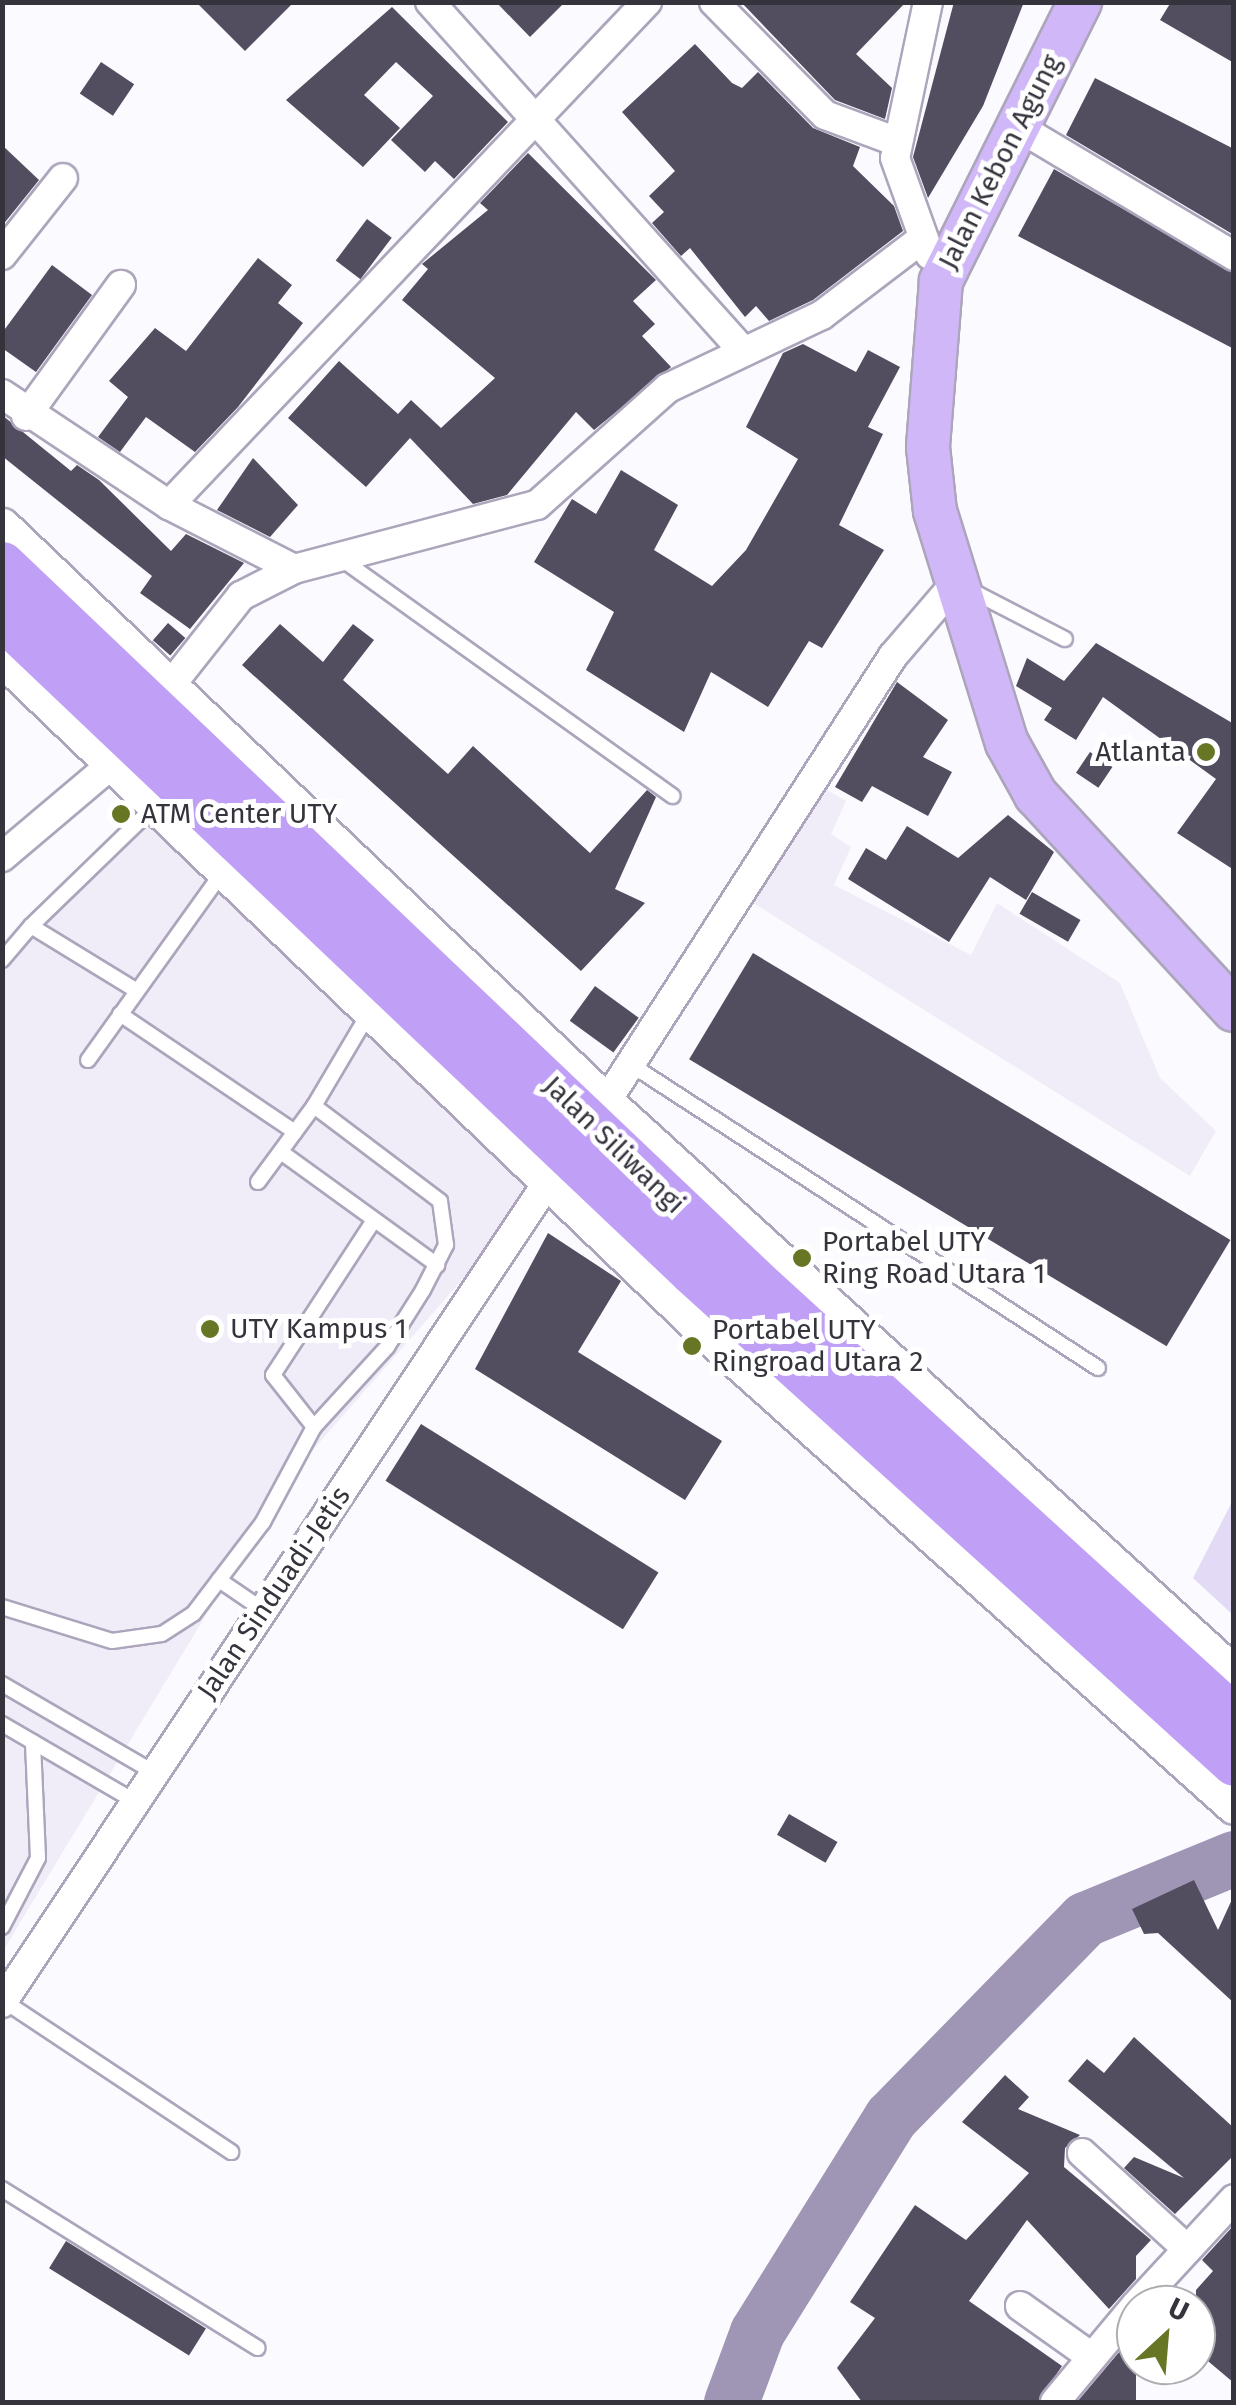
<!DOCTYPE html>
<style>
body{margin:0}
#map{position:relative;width:1236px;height:2405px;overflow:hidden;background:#fbfaff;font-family:"Fira Sans",sans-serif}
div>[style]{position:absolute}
.built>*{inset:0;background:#f0edf9}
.green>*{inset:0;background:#e3daf6}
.river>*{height:55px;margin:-27.5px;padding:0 27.5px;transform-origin:27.5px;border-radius:27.5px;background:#9f95b4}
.building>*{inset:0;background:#534d60;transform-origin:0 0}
.roads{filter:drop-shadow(2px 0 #aca5bb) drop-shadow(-2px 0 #aca5bb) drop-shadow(0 2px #aca5bb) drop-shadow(0 -2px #aca5bb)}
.service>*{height:14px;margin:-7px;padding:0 7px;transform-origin:7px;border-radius:7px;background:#fff}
.minor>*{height:28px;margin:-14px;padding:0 14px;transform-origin:14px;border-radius:14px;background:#fff}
.tertiary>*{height:35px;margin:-17.5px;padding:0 17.5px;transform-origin:17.5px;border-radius:17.5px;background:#fff}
.primary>*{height:42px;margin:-21px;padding:0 21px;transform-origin:21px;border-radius:21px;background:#d0b8f8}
.trunk>*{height:45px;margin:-22.5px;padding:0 22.5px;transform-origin:22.5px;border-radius:22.5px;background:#c0a0f6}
.dots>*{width:28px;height:28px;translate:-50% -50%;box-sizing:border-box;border:5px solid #fff;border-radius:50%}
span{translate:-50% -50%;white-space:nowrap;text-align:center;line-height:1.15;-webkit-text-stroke:10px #fff;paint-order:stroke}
.street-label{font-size:28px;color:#35333c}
.poi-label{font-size:28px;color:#35333c}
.right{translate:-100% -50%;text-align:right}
.left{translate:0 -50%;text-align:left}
.frame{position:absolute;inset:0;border:5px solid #35333c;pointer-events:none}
.north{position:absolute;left:1116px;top:2285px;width:100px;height:100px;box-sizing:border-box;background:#fff;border:2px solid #aeadb1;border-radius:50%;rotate:26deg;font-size:28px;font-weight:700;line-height:40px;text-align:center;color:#35333c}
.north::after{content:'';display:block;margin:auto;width:35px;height:45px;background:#667624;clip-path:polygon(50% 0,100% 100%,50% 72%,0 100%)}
</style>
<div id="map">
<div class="built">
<div style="clip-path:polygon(822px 787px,846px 801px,831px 834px,851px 847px,834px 885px,971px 955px,997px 903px,1120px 983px,1160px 1078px,1216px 1131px,1190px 1176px,753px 903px)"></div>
<div style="clip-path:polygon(155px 806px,547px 1183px,290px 1476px,3px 1951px,3px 945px)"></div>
</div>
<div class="green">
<div style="clip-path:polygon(1233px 1500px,1233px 1615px,1193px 1578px)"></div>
</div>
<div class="river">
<div style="left:731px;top:2402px;width:75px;rotate:-69.6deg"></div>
<div style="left:757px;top:2332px;width:253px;rotate:-58.1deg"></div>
<div style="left:891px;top:2117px;width:277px;rotate:-45.6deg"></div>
<div style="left:1085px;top:1919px;width:161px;rotate:-22.3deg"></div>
</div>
<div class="building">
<div style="clip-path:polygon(196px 2px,221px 2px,293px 3px,245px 51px)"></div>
<div style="clip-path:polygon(496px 2px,565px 2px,530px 37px)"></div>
<div style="clip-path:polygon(741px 2px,906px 2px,856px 54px,892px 88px,885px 119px,835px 100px)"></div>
<div style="clip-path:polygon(954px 2px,1024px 2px,983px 106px,928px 198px,913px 157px)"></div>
<div style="clip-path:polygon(1171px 2px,1234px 2px,1234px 63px,1160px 20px)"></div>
<div style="clip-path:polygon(392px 7px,508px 122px,454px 179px,435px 161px,425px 172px,391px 140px,433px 96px,396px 62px,364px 95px,400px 128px,363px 167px,286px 100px)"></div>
<div style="clip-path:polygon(695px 44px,732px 83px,742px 88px,758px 72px,813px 128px,860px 147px,853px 166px,894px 206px,903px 231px,813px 300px,769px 321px,756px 306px,745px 317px,690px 248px,681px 256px,652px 223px,664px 212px,649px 196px,675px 171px,622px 112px)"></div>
<div style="left:101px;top:62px;width:40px;height:38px;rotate:34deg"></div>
<div style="clip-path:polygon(1095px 78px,1234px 149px,1234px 235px,1066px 135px)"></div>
<div style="clip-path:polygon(2px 145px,39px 180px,2px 226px)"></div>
<div style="clip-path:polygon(528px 153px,656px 280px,633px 301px,655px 324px,642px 336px,671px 367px,594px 430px,576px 412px,507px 495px,473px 504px,410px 438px,366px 487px,288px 418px,339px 361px,398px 414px,411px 400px,441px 428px,495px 378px,402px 300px,428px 269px,422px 264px,488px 210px,480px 203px)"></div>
<div style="clip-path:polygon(1054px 169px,1234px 273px,1234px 349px,1018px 236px)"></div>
<div style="left:367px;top:219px;width:31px;height:52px;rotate:37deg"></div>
<div style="clip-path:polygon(258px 258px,292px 285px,278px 303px,303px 323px,238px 407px,195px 452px,146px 417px,120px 452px,98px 437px,128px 397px,109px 381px,155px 328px,186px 351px)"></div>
<div style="clip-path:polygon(52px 265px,92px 295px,36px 372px,2px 348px,2px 333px)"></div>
<div style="clip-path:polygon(803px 344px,856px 372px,868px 350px,900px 367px,868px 427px,883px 434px,839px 525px,884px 550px,822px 648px,809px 641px,768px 707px,711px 672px,684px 732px,586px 670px,614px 612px,534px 562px,572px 499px,596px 514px,621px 470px,678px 505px,654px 550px,712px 586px,746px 550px,798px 459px,746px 427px,783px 353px)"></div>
<div style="clip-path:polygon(2px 415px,71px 471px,77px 465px,99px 480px,171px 551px,186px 534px,244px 563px,190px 629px,140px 593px,152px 576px,2px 456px)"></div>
<div style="clip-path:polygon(253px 458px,298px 505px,270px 537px,217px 510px)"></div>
<div style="left:168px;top:623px;width:23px;height:23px;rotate:41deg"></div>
<div style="clip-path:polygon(280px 624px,323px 662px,353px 624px,374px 640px,343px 680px,448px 774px,473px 746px,590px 853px,647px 790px,656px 797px,615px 889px,645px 903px,581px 971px,242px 665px)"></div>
<div style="clip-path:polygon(1096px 643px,1234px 724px,1234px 870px,1177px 833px,1216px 779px,1103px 697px,1076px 740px,1044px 720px,1052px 708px,1016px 686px,1027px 658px,1064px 681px)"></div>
<div style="clip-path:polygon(897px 682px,948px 720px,923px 757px,952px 772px,928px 816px,872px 786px,862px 802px,835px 787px)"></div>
<div style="left:1090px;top:752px;width:27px;height:25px;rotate:34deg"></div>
<div style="clip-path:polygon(1008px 815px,1054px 852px,1026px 900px,990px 877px,949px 942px,848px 879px,866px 848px,886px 860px,907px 826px,958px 858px)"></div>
<div style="left:1032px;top:892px;width:56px;height:25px;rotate:30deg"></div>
<div style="left:753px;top:953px;width:557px;height:124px;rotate:31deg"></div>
<div style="left:595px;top:986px;width:54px;height:43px;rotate:36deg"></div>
<div style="clip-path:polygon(548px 1233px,621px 1281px,578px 1352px,722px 1441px,685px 1500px,475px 1369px)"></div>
<div style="left:421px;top:1424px;width:280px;height:67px;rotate:32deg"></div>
<div style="left:789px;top:1814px;width:56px;height:24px;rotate:30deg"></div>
<div style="clip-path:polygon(1194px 1880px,1218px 1930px,1234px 1895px,1234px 2003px,1158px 1933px,1144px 1934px,1132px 1909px)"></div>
<div style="clip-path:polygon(1134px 2037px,1234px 2128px,1234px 2155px,1175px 2214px,1124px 2168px,1134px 2157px,1184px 2178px,1068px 2081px,1087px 2059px,1104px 2073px)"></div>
<div style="clip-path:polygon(1005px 2075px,1029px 2097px,1018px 2109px,1080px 2135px,1065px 2148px,1064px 2167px,1151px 2240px,1136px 2256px,1136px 2279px,1109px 2309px,1027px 2220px,969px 2301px,1062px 2366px,1038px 2402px,862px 2402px,837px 2368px,875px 2318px,850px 2302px,915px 2205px,966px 2240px,1029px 2173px,962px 2122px)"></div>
<div style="clip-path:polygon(1234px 2225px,1234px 2383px,1196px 2351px,1196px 2290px,1213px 2271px,1202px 2260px)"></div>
<div style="left:66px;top:2241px;width:165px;height:32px;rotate:32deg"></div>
<div style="clip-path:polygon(1136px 2332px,1136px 2402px,1077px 2402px)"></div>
</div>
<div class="roads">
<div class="service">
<div style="left:340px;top:558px;width:409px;rotate:35.6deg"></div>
<div style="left:968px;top:589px;width:109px;rotate:27.3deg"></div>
<div style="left:31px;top:926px;width:173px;rotate:-44.1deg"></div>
<div style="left:2px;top:960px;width:45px;rotate:-49.5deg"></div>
<div style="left:31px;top:926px;width:124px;rotate:31.5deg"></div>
<div style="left:120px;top:1014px;width:211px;rotate:34deg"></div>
<div style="left:88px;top:1060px;width:234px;rotate:-54.4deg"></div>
<div style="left:630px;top:1064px;width:558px;rotate:33.01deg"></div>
<div style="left:281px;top:1152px;width:193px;rotate:35.9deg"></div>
<div style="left:258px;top:1182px;width:94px;rotate:-53.6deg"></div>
<div style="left:314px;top:1427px;width:66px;rotate:-128.3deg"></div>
<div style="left:273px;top:1375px;width:185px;rotate:-56.9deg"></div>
<div style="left:219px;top:1580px;width:53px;rotate:34.3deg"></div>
<div style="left:2px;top:1607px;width:115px;rotate:17.2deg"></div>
<div style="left:112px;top:1641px;width:50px;rotate:-8deg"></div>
<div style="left:162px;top:1634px;width:38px;rotate:-33deg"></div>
<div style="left:194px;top:1613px;width:114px;rotate:-52.8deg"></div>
<div style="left:263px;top:1522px;width:108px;rotate:-61.8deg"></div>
<div style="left:314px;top:1427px;width:108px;rotate:-47.6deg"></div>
<div style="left:387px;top:1347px;width:67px;rotate:-57.7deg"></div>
<div style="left:423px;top:1290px;width:51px;rotate:-62.9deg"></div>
<div style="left:446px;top:1245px;width:44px;rotate:-97.8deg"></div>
<div style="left:440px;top:1201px;width:158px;rotate:-143deg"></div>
<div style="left:314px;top:1106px;width:108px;rotate:-59.4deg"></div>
<div style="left:2px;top:1684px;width:177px;rotate:30.2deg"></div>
<div style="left:2px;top:1724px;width:155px;rotate:30.2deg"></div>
<div style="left:2px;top:1927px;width:78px;rotate:-62.4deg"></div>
<div style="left:38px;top:1858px;width:116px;rotate:-92.5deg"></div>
<div style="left:4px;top:2001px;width:273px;rotate:33.6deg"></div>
<div style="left:2px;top:2189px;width:301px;rotate:31.9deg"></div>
</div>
<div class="minor">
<div style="left:430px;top:2px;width:466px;rotate:48.1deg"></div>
<div style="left:714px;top:2px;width:158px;rotate:45.5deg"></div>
<div style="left:825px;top:115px;width:75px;rotate:20.4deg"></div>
<div style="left:928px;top:2px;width:159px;rotate:101.9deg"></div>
<div style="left:895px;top:158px;width:103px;rotate:70.2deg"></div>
<div style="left:1018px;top:127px;width:252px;rotate:30.8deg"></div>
<div style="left:2px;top:255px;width:98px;rotate:-51.6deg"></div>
<div style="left:2px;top:394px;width:201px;rotate:33.6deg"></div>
<div style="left:169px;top:505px;width:140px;rotate:27.1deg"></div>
<div style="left:26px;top:416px;width:162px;rotate:-54.1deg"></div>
<div style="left:169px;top:505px;width:694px;rotate:-46.46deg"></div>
<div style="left:170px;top:686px;width:115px;rotate:-51.7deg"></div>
<div style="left:241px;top:596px;width:59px;rotate:-27deg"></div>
<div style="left:294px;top:569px;width:251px;rotate:-14.8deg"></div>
<div style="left:537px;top:505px;width:176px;rotate:-41.8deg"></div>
<div style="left:668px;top:388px;width:170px;rotate:-25.4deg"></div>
<div style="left:822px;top:315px;width:127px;rotate:-37.3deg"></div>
<div style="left:2px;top:857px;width:143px;rotate:-40.2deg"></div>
<div style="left:606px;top:1102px;width:530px;rotate:-57.24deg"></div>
<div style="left:893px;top:656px;width:92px;rotate:-49.4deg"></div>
<div style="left:2px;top:2003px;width:985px;rotate:-56.39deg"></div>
<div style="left:1082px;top:2153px;width:142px;rotate:42.4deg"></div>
<div style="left:1136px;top:2305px;width:144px;rotate:-47.2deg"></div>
<div style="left:1020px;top:2306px;width:86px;rotate:35.5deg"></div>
<div style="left:1055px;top:2402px;width:126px;rotate:-50.1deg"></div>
</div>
<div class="tertiary">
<div style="left:2px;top:526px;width:835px;rotate:43.64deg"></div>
<div style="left:606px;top:1102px;width:849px;rotate:42.33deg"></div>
<div style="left:2px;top:658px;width:974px;rotate:43.79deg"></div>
<div style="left:705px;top:1332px;width:710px;rotate:41.86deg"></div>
</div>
<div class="primary">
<div style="left:1080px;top:2px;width:312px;rotate:116.5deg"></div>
<div style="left:941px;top:281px;width:167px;rotate:94.5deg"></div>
<div style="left:928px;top:447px;width:64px;rotate:83.8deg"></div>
<div style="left:935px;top:511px;width:243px;rotate:72.8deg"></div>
<div style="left:1007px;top:743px;width:60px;rotate:60.9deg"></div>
<div style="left:1036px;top:795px;width:292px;rotate:47.4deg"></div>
</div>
<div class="trunk">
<div style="left:2px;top:564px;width:1050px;rotate:43.57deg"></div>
<div style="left:763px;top:1288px;width:637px;rotate:42.33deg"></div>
<div style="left:2px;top:617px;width:951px;rotate:43.51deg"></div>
<div style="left:692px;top:1272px;width:731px;rotate:42.17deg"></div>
</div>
</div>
<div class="dots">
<div style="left:1206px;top:752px;background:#667624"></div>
<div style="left:121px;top:814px;background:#667624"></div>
<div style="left:802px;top:1258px;background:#667624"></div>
<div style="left:210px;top:1329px;background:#667624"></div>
<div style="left:692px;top:1346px;background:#667624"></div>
</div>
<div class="street-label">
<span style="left:1000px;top:162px;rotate:-63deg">Jalan Kebon Agung</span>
<span style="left:614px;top:1145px;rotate:44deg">Jalan Siliwangi</span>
<span style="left:274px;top:1593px;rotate:-56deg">Jalan Sinduadi-Jetis</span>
</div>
<div class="poi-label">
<span class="right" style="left:1186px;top:752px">Atlanta</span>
<span class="left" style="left:141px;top:814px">ATM Center UTY</span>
<span class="left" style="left:822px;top:1258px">Portabel UTY<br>Ring Road Utara 1</span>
<span class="left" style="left:230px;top:1329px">UTY Kampus 1</span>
<span class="left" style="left:712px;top:1346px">Portabel UTY<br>Ringroad Utara 2</span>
</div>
<div class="frame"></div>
<div class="north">U</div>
</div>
